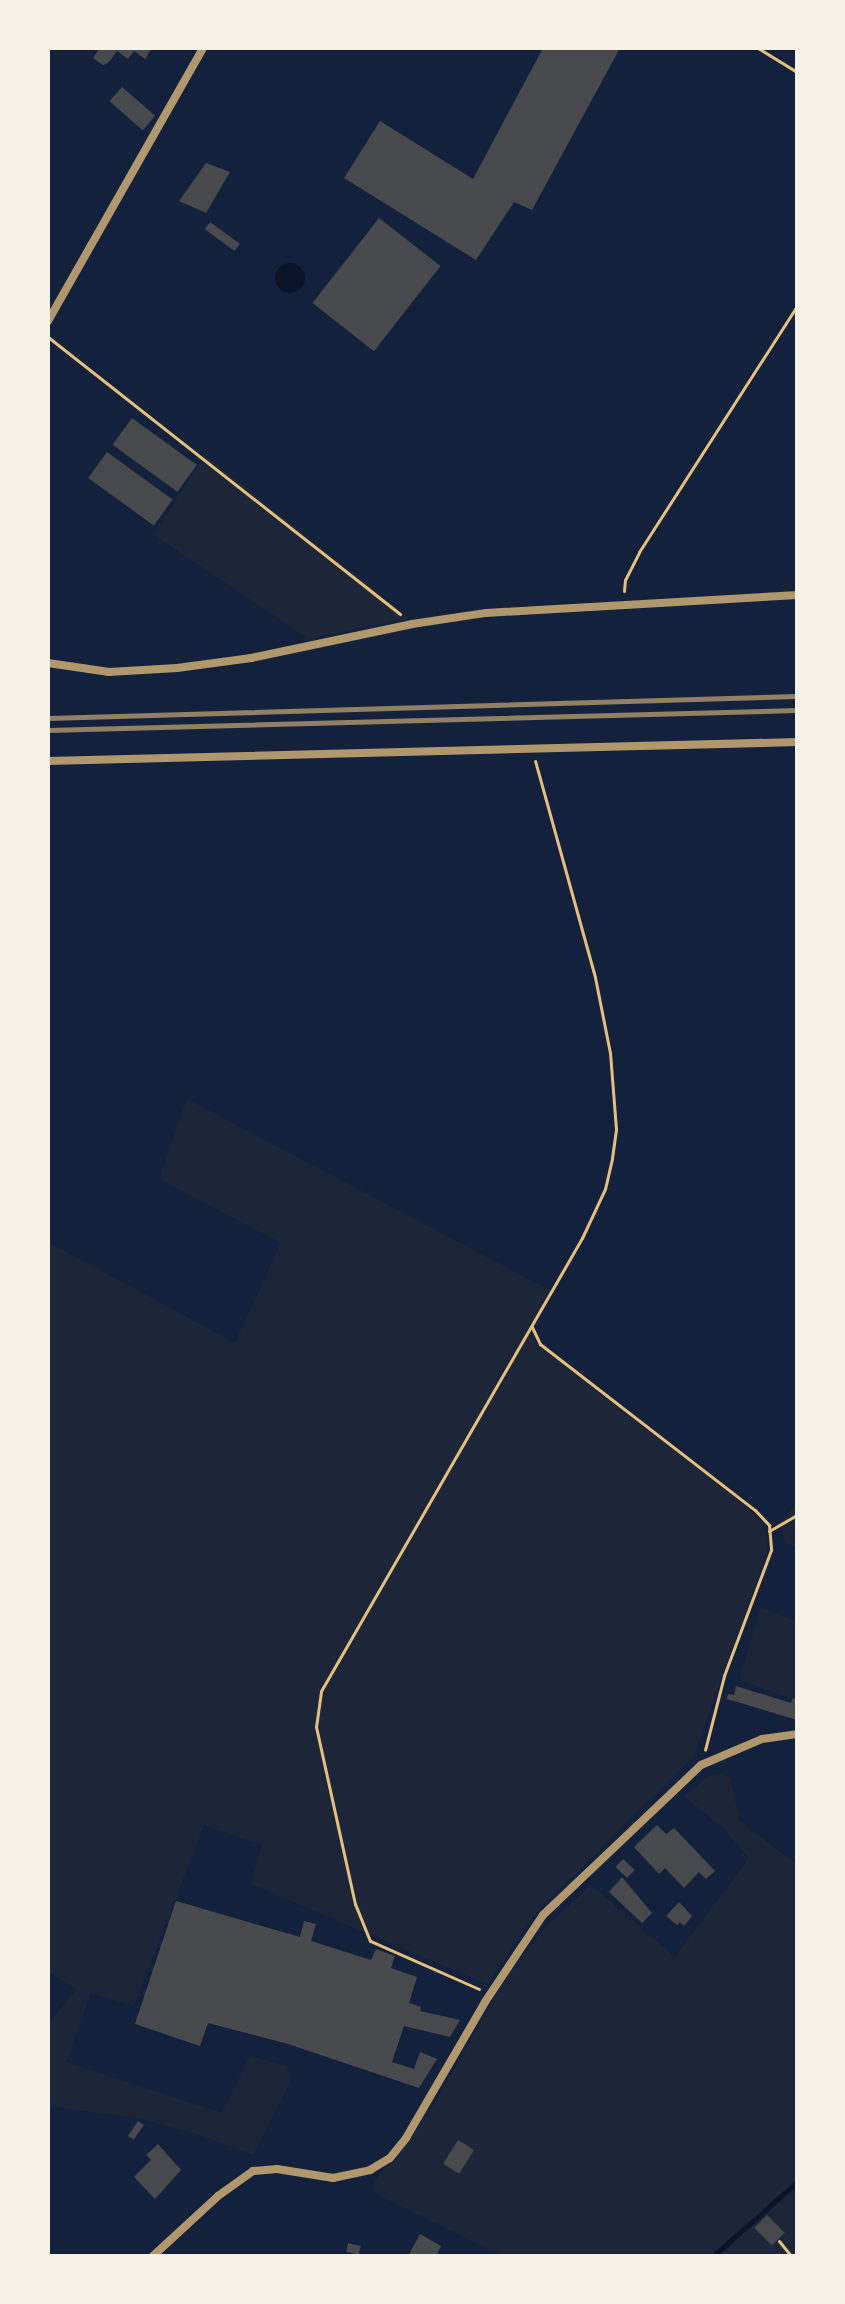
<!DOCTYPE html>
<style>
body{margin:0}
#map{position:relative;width:845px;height:2304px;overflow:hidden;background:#14213d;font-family:Signika,sans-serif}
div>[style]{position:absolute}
.green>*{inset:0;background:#1d2539}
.water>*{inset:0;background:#0b132b}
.round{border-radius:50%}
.stream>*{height:5px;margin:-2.5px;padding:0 2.5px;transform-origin:2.5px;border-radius:2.5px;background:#0b132b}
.building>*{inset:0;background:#48494c;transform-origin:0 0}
.path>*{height:3px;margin:-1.5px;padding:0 1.5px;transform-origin:1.5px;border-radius:1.5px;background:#e5c07b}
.minor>*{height:8px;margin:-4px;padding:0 4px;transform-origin:4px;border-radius:4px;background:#b1986c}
.rail>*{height:5px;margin:-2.5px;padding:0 2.5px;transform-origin:2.5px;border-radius:2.5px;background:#918062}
span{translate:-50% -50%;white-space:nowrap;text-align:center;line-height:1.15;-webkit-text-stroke:8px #f6f1e7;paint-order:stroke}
.frame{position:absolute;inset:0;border:50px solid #f6f1e7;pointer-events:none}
</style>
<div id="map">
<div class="green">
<div style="clip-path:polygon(205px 455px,409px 618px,309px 639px,154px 535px)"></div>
<div style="clip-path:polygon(187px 1099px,551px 1291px,532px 1322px,530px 1335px,539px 1346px,745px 1505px,763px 1524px,768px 1541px,765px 1558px,693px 1757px,532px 1917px,487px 1984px,251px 1884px,262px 1845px,204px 1825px,134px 2006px,91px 1993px,66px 2062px,222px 2113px,250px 2056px,286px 2066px,292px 2078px,253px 2155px,200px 2135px,137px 2118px,48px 2106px,48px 2023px,77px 1989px,48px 1972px,48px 1242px,235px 1343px,281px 1243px,159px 1179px)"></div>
<div style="clip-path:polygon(797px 1503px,797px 1547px,785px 1543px,780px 1522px)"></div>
<div style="clip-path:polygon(761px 1607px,797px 1622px,797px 1700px,739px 1680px)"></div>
<div style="clip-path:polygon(724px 1774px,731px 1778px,739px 1820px,797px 1865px,797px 2256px,503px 2256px,376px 2194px,373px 2187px,376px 2179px,407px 2143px,437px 2099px,501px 1986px,541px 1932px,591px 1885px,675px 1957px,749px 1858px,724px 1829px,684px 1796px,710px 1775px)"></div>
</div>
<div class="water">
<div class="round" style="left:275px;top:263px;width:30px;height:30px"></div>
</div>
<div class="stream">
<div style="left:713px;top:2256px;width:112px;rotate:-41.4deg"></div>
</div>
<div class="building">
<div style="clip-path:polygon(100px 48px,152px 48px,145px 59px,134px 51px,128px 59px,117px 51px,108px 63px,103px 65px,93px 58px)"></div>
<div style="clip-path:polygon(543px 48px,620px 48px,532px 210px,514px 202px,476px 260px,344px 178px,380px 121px,473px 179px)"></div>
<div style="left:122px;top:87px;width:44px;height:19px;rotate:41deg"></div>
<div style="clip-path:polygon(206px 163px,230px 172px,206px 213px,179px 201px)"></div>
<div style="left:379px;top:218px;width:78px;height:108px;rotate:38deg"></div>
<div style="left:210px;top:222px;width:37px;height:9px;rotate:36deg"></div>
<div style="left:132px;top:418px;width:80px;height:33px;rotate:36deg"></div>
<div style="left:107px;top:452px;width:81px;height:32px;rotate:36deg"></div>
<div style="clip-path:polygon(736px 1686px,791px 1703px,793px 1698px,797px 1700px,797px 1720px,727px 1699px,728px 1694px,734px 1695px)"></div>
<div style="clip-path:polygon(657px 1825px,666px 1834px,674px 1828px,715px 1871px,706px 1879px,699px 1872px,684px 1888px,665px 1868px,659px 1874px,634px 1847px)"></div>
<div style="left:623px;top:1859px;width:16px;height:11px;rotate:43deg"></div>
<div style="clip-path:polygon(622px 1877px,652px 1913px,642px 1923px,609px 1892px)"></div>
<div style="clip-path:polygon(176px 1901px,300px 1937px,304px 1921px,316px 1924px,311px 1941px,371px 1960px,376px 1949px,395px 1956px,391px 1968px,417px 1977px,409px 2003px,421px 2007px,420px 2011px,460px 2020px,450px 2037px,404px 2026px,392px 2062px,414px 2069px,420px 2052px,437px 2059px,419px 2088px,288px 2044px,208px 2023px,200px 2046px,135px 2024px)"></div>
<div style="clip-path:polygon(679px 1902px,692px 1916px,684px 1926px,680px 1922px,677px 1925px,666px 1916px)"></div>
<div style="left:138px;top:2121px;width:7px;height:18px;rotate:34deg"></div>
<div style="left:458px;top:2140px;width:19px;height:28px;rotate:32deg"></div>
<div style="clip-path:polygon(158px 2144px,181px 2170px,155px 2199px,134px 2177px,151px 2160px,146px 2155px)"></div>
<div style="left:767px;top:2215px;width:25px;height:18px;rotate:45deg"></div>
<div style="clip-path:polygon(420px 2234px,441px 2246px,436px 2256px,408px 2256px)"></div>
<div style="left:348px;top:2243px;width:13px;height:9px;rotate:13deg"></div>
</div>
<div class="path">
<div style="left:758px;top:48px;width:46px;rotate:31.6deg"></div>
<div style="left:48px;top:337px;width:448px;rotate:38.2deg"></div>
<div style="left:624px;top:591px;width:11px;rotate:-85deg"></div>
<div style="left:625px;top:580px;width:31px;rotate:-63deg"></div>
<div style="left:639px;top:552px;width:292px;rotate:-57.3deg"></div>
<div style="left:532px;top:1327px;width:19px;rotate:65deg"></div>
<div style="left:540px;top:1344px;width:272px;rotate:37.7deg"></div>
<div style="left:755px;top:1510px;width:21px;rotate:47deg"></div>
<div style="left:769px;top:1525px;width:25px;rotate:85deg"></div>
<div style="left:771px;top:1550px;width:134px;rotate:110.5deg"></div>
<div style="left:724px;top:1676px;width:76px;rotate:104.4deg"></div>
<div style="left:769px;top:1531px;width:32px;rotate:-30deg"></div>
<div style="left:479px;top:1989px;width:119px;rotate:-156.2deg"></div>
<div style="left:370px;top:1941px;width:40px;rotate:-112deg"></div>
<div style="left:355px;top:1904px;width:181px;rotate:-102.4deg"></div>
<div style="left:316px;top:1727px;width:36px;rotate:-82deg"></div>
<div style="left:321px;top:1691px;width:523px;rotate:-60.05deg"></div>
<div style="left:582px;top:1238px;width:54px;rotate:-64.9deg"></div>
<div style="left:605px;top:1189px;width:32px;rotate:-77deg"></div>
<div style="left:612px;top:1158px;width:29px;rotate:-82deg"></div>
<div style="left:616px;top:1129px;width:76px;rotate:-94.5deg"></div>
<div style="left:610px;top:1053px;width:77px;rotate:-101.2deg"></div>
<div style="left:595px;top:977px;width:224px;rotate:-105.5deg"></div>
<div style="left:779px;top:2241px;width:19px;rotate:51deg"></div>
</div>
<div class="minor">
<div style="left:48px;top:321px;width:314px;rotate:-60.4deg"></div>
<div style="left:48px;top:663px;width:62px;rotate:8.4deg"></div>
<div style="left:109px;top:672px;width:68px;rotate:-3.4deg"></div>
<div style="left:177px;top:668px;width:75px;rotate:-7.7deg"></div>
<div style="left:251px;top:658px;width:165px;rotate:-11.9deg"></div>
<div style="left:412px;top:624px;width:75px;rotate:-8.5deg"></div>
<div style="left:486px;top:613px;width:312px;rotate:-3.3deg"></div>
<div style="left:48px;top:761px;width:749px;rotate:-1.45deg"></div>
<div style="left:153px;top:2256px;width:88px;rotate:-42.7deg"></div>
<div style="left:218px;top:2196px;width:43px;rotate:-35.5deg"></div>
<div style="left:253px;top:2171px;width:24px;rotate:-5deg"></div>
<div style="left:277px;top:2169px;width:57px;rotate:9.1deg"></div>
<div style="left:333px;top:2178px;width:38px;rotate:-12deg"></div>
<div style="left:370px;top:2170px;width:23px;rotate:-31deg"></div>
<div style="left:390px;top:2158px;width:26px;rotate:-51deg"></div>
<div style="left:406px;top:2138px;width:157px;rotate:-59.8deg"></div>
<div style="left:485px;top:2002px;width:105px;rotate:-56.3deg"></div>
<div style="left:543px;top:1915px;width:218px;rotate:-43.5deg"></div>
<div style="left:701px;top:1765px;width:66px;rotate:-23.1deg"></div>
<div style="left:762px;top:1739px;width:35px;rotate:-8deg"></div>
</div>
<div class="rail">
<div style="left:48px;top:718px;width:749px;rotate:-1.68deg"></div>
<div style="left:48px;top:730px;width:749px;rotate:-1.53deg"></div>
</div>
<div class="frame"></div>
</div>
